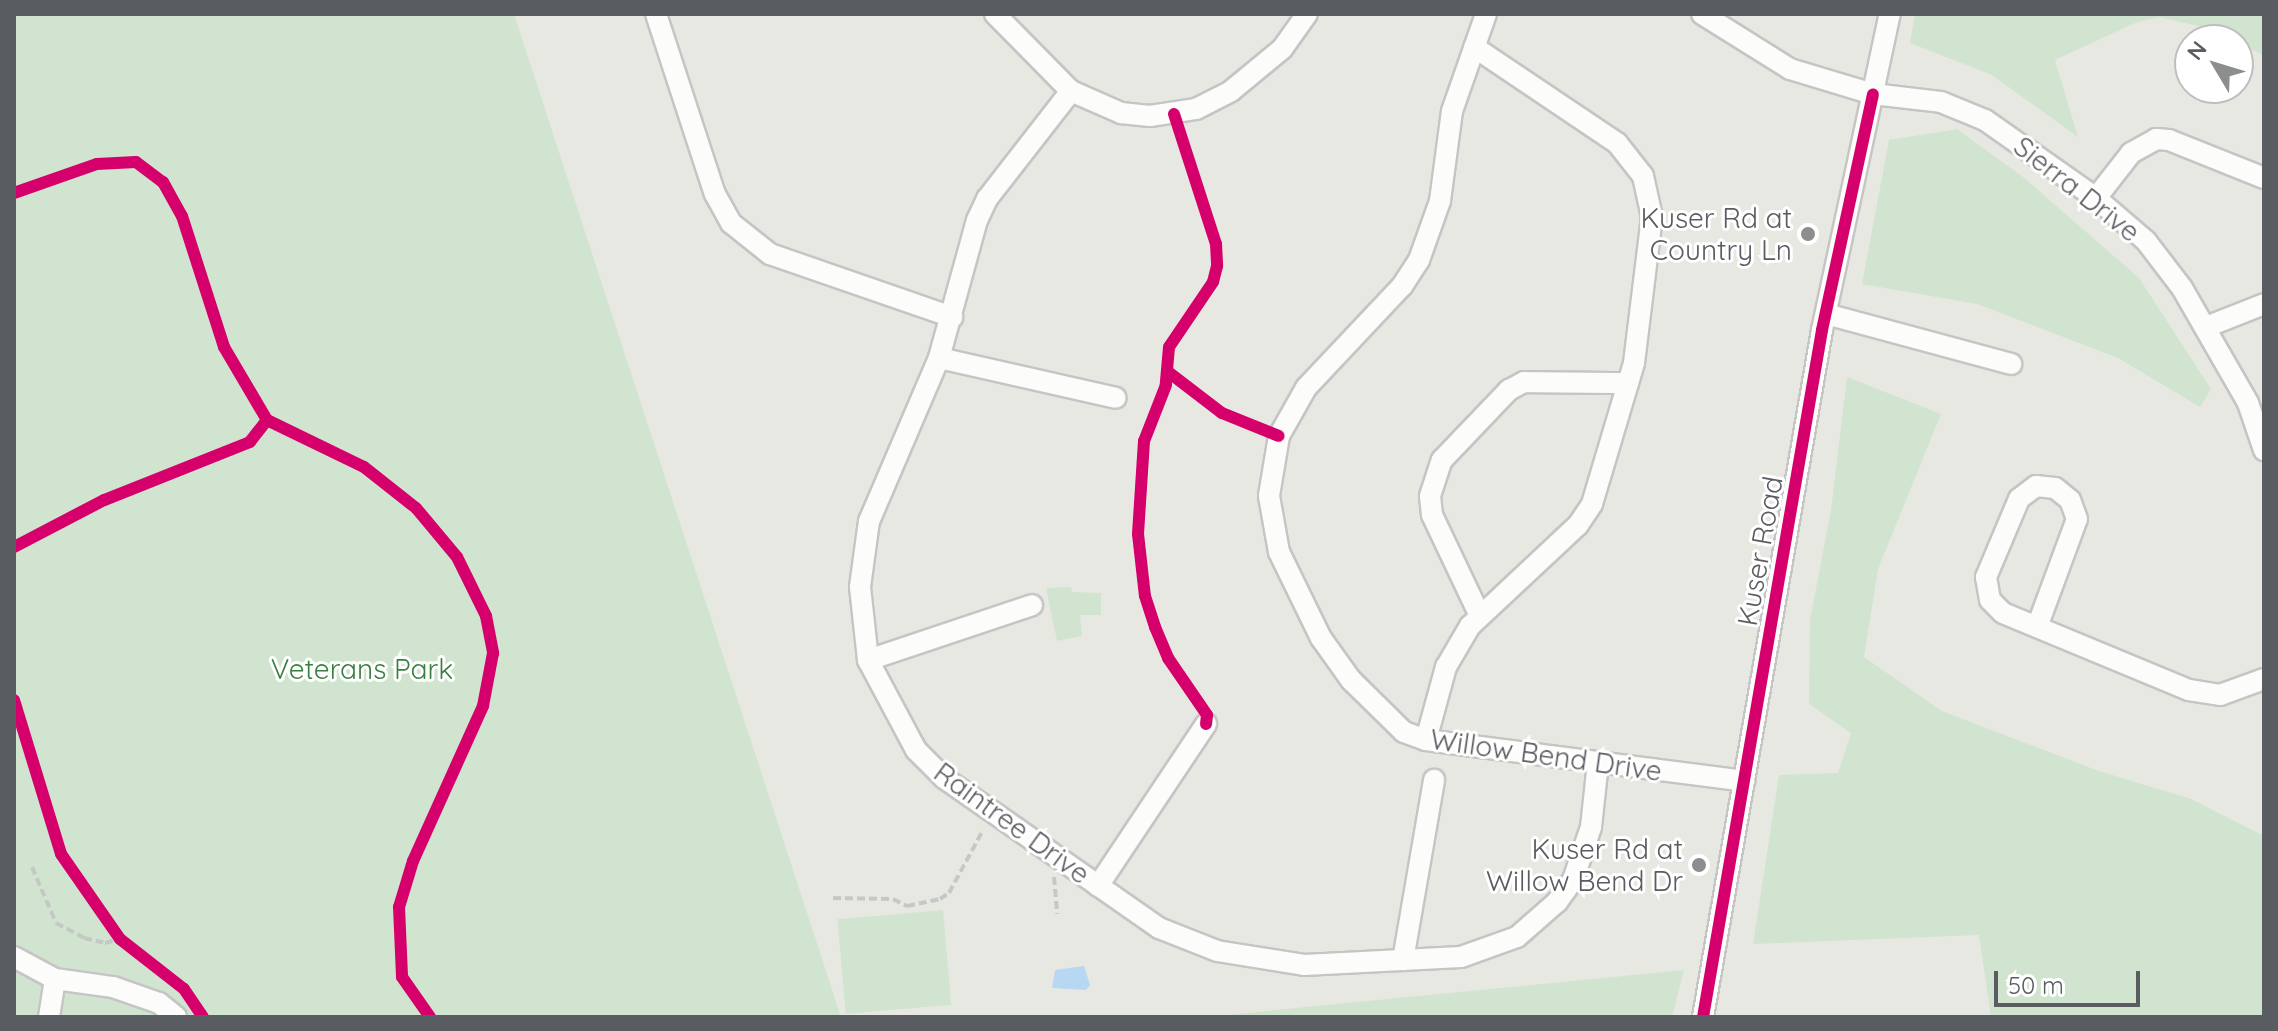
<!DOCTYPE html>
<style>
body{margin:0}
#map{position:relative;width:2278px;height:1031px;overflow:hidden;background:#e8e8e3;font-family:Quicksand,sans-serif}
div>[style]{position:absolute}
.green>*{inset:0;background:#d1e4cf;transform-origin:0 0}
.water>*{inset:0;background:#b8d7f2}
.path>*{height:4px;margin-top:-2px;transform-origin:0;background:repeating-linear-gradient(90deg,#c4c9c6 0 8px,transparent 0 12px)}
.roads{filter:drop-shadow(2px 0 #c5c5c5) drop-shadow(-2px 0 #c5c5c5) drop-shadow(0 2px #c5c5c5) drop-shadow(0 -2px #c5c5c5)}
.minor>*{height:20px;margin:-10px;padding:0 10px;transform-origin:10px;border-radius:10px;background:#fcfcfb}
.cycleway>*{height:12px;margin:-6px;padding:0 6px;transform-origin:6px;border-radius:6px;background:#d6006c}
.dots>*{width:22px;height:22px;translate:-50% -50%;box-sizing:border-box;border:4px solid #fff;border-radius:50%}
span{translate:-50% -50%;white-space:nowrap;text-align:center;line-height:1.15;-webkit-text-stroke:6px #fff;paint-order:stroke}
.street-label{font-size:28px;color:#595c60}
.poi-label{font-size:28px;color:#595c60}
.right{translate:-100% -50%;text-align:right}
.park-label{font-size:28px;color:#397f3f}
.frame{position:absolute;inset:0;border:16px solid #595c60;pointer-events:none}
.north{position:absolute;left:2174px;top:24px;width:80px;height:80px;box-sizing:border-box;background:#fff;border:2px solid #bdbebf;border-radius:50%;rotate:308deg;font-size:22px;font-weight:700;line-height:32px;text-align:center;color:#595c60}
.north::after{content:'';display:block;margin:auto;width:28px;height:36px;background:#8b8d8e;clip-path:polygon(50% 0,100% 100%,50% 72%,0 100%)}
.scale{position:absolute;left:1994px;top:971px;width:146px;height:36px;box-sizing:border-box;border:4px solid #595c60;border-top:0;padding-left:10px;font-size:24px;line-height:28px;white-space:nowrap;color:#595c60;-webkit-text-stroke:6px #fff;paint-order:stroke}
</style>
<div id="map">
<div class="green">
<div style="clip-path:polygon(14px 14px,514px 14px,841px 1017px,14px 1017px)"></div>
<div style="clip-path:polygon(1915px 14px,2264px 14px,2264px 56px,2216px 30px,2159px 17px,2135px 23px,2055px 60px,2078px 137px,1992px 75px,1910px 43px)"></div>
<div style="clip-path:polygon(1957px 129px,2023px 177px,2139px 278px,2211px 389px,2200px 407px,2118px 358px,1977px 304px,1862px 284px,1889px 140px)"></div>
<div style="clip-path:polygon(1847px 377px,1941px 414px,1878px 569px,1864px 657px,1942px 711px,2096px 770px,2191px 799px,2264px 836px,2264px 1017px,1991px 1017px,1979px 935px,1753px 944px,1779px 775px,1838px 773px,1851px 733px,1809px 704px,1810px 620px,1831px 510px)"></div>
<div style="clip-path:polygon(1071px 587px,1072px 592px,1101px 593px,1101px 615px,1080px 615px,1082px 636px,1057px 641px,1046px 588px)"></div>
<div style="left:943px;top:910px;width:95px;height:106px;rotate:85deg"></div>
<div style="clip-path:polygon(1684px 970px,1672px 1017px,1205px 1017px)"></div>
</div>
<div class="water">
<div style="clip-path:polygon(1084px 966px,1090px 985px,1086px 990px,1052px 988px,1055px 970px)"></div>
</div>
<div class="path">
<div style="left:32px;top:867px;width:61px;rotate:66.8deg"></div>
<div style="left:56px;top:923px;width:32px;rotate:28deg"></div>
<div style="left:84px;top:938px;width:22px;rotate:13deg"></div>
<div style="left:105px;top:943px;width:16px;rotate:-15deg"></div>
<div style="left:1054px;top:877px;width:37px;rotate:85deg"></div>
<div style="left:833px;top:898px;width:60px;rotate:1deg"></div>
<div style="left:893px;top:899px;width:16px;rotate:27deg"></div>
<div style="left:907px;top:906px;width:34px;rotate:-12deg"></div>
<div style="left:940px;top:899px;width:11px;rotate:-34deg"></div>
<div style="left:949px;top:893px;width:72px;rotate:-61.6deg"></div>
</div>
<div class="roads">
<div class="minor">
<div style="left:656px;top:14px;width:189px;rotate:71.9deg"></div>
<div style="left:715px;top:194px;width:33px;rotate:61deg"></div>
<div style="left:731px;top:223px;width:50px;rotate:38.5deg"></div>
<div style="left:770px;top:254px;width:193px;rotate:19.1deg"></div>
<div style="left:995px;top:14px;width:108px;rotate:45.4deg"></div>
<div style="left:1071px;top:91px;width:55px;rotate:23.7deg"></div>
<div style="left:1121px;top:113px;width:29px;rotate:6deg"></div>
<div style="left:1150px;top:116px;width:47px;rotate:-8.7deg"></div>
<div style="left:1196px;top:109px;width:39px;rotate:-27deg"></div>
<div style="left:1231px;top:91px;width:66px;rotate:-39.5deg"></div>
<div style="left:1282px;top:49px;width:43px;rotate:-54.5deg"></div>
<div style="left:1486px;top:14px;width:103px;rotate:109.3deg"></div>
<div style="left:1452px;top:111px;width:91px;rotate:97.6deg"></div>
<div style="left:1440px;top:201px;width:63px;rotate:109.6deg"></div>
<div style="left:1419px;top:260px;width:31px;rotate:123deg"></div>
<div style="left:1402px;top:286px;width:140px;rotate:133.3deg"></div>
<div style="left:1306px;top:388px;width:55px;rotate:119.4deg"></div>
<div style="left:1279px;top:436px;width:61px;rotate:99.5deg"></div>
<div style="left:1269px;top:496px;width:57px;rotate:79.9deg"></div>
<div style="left:1279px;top:552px;width:96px;rotate:64deg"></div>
<div style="left:1321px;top:638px;width:52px;rotate:54.5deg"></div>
<div style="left:1351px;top:680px;width:74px;rotate:44.5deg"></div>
<div style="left:1404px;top:732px;width:23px;rotate:20deg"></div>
<div style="left:1426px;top:740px;width:321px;rotate:7.3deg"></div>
<div style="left:1702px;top:14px;width:104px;rotate:32deg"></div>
<div style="left:1790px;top:69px;width:87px;rotate:16.8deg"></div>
<div style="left:1873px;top:94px;width:68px;rotate:6.7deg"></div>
<div style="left:1941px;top:102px;width:48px;rotate:22.2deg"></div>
<div style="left:1985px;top:120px;width:136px;rotate:35.1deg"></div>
<div style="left:2096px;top:198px;width:66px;rotate:40.7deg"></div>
<div style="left:2146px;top:241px;width:59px;rotate:52.5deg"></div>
<div style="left:2182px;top:288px;width:133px;rotate:60.1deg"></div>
<div style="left:2248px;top:403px;width:50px;rotate:71.2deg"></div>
<div style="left:1071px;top:91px;width:137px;rotate:127.9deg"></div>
<div style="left:987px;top:199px;width:23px;rotate:115deg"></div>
<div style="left:977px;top:220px;width:143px;rotate:105.4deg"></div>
<div style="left:939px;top:358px;width:177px;rotate:113.2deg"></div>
<div style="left:869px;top:521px;width:67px;rotate:97.8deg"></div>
<div style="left:860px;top:587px;width:73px;rotate:83.7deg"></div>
<div style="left:868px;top:660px;width:102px;rotate:61.9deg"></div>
<div style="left:916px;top:750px;width:40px;rotate:45deg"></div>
<div style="left:944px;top:778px;width:262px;rotate:34.9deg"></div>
<div style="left:1159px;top:928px;width:62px;rotate:21.6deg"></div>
<div style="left:1217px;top:951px;width:88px;rotate:9.1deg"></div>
<div style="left:1304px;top:965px;width:157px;rotate:-2.9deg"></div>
<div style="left:1461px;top:957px;width:59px;rotate:-19.7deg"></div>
<div style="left:1517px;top:937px;width:53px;rotate:-41.2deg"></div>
<div style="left:1557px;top:902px;width:27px;rotate:-54deg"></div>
<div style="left:1573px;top:880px;width:56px;rotate:-71.2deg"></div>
<div style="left:1591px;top:827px;width:64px;rotate:-83.8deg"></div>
<div style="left:2096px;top:198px;width:57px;rotate:-52.1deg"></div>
<div style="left:2131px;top:153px;width:29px;rotate:-29deg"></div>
<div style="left:2156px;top:139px;width:13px;rotate:4deg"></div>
<div style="left:2169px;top:140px;width:102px;rotate:21.8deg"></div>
<div style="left:1826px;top:314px;width:192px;rotate:15.1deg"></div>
<div style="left:2206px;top:327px;width:62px;rotate:-21.6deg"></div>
<div style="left:939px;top:358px;width:181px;rotate:12.7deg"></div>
<div style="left:1480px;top:616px;width:112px;rotate:-115.4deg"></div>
<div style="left:1432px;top:515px;width:19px;rotate:-96deg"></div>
<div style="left:1430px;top:496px;width:38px;rotate:-72deg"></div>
<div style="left:1442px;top:460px;width:97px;rotate:-46.3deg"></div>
<div style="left:1509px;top:390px;width:17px;rotate:-28deg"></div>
<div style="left:1524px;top:382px;width:104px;rotate:0.6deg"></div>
<div style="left:2037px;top:627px;width:115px;rotate:-69.7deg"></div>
<div style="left:2077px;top:519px;width:20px;rotate:-110deg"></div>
<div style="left:2070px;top:500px;width:19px;rotate:-141deg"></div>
<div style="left:2055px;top:488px;width:19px;rotate:-174deg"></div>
<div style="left:2036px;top:486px;width:21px;rotate:143deg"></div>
<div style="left:2019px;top:499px;width:85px;rotate:112.9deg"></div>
<div style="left:1986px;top:577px;width:23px;rotate:80deg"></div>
<div style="left:1990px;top:600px;width:18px;rotate:45deg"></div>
<div style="left:2003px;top:613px;width:201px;rotate:22.5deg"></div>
<div style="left:2189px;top:690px;width:31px;rotate:9deg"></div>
<div style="left:2220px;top:695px;width:47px;rotate:-20deg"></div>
<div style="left:868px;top:660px;width:173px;rotate:-18.5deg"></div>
<div style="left:1426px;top:740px;width:76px;rotate:-74.7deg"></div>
<div style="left:1446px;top:667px;width:48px;rotate:-59.7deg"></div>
<div style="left:1470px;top:626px;width:148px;rotate:-43.1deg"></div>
<div style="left:1578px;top:525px;width:25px;rotate:-56deg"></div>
<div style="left:1592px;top:504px;width:147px;rotate:-73.4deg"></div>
<div style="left:1634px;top:363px;width:147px;rotate:-83deg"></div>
<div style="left:1652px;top:217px;width:42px;rotate:-102.4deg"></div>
<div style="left:1643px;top:176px;width:42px;rotate:-128.2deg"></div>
<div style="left:1617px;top:143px;width:172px;rotate:-146.1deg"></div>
<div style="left:1098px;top:886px;width:195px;rotate:-56.3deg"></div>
<div style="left:14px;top:957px;width:47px;rotate:28.2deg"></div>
<div style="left:55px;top:979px;width:59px;rotate:7.9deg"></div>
<div style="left:113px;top:987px;width:49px;rotate:19.2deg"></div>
<div style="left:159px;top:1003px;width:22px;rotate:39deg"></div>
<div style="left:1403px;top:960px;width:183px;rotate:-80.2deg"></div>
<div style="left:49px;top:1017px;width:38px;rotate:-81deg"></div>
<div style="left:1703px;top:1017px;width:697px;rotate:-80.17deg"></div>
<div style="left:1822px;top:330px;width:323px;rotate:-77.9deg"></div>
</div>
</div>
<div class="cycleway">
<div style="left:1174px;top:114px;width:137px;rotate:72.1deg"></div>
<div style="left:1216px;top:244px;width:22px;rotate:87deg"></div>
<div style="left:1217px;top:266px;width:16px;rotate:104deg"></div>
<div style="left:1213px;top:282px;width:78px;rotate:124.1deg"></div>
<div style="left:1169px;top:347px;width:38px;rotate:95deg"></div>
<div style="left:1166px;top:385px;width:60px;rotate:111.4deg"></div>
<div style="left:1144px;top:441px;width:93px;rotate:93.7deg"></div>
<div style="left:1138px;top:534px;width:62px;rotate:83.6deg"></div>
<div style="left:1145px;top:596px;width:33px;rotate:72deg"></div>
<div style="left:1155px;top:627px;width:34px;rotate:67deg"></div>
<div style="left:1168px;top:658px;width:69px;rotate:55.6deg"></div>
<div style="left:1207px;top:715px;width:9px;rotate:96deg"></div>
<div style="left:14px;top:193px;width:88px;rotate:-19.3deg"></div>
<div style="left:97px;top:164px;width:39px;rotate:-3deg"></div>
<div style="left:136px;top:162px;width:34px;rotate:37deg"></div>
<div style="left:163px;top:182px;width:39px;rotate:61deg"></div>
<div style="left:182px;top:216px;width:138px;rotate:72.2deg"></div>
<div style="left:224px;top:347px;width:85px;rotate:59.5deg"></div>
<div style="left:267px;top:420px;width:28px;rotate:128deg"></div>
<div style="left:250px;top:442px;width:157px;rotate:158.3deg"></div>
<div style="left:104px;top:500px;width:102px;rotate:152.4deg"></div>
<div style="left:1167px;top:371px;width:69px;rotate:37.4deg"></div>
<div style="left:1222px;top:413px;width:61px;rotate:22deg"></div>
<div style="left:267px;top:420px;width:108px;rotate:25.9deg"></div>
<div style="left:364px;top:467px;width:66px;rotate:38.3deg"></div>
<div style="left:416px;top:508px;width:64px;rotate:50.1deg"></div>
<div style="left:457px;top:557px;width:66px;rotate:63.8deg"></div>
<div style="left:486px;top:616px;width:38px;rotate:79deg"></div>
<div style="left:493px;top:653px;width:54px;rotate:100.7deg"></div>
<div style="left:483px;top:706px;width:170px;rotate:114.3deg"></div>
<div style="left:413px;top:861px;width:48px;rotate:106.9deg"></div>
<div style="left:399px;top:907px;width:70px;rotate:87.5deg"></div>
<div style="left:402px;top:977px;width:49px;rotate:55deg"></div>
<div style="left:14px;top:700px;width:161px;rotate:73deg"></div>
<div style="left:61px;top:854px;width:103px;rotate:55.2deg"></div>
<div style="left:120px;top:939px;width:81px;rotate:38deg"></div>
<div style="left:184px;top:989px;width:34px;rotate:56deg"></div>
<div style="left:1703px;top:1017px;width:697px;rotate:-80.17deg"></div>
<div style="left:1822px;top:330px;width:241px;rotate:-77.8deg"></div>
</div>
<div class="dots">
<div style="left:1808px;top:234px;background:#8b8d8e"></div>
<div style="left:1699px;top:865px;background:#8b8d8e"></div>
</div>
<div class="street-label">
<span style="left:2077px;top:189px;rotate:38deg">Sierra Drive</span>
<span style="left:1760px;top:551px;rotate:-80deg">Kuser Road</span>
<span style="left:1546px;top:755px;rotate:8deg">Willow Bend Drive</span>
<span style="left:1012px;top:823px;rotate:36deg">Raintree Drive</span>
</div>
<div class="poi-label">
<span class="right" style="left:1792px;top:234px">Kuser Rd at<br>Country Ln</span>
<span class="right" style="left:1683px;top:865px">Kuser Rd at<br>Willow Bend Dr</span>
</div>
<div class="park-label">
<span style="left:362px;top:669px">Veterans Park</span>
</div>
<div class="frame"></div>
<div class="north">N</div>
<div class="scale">50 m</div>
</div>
